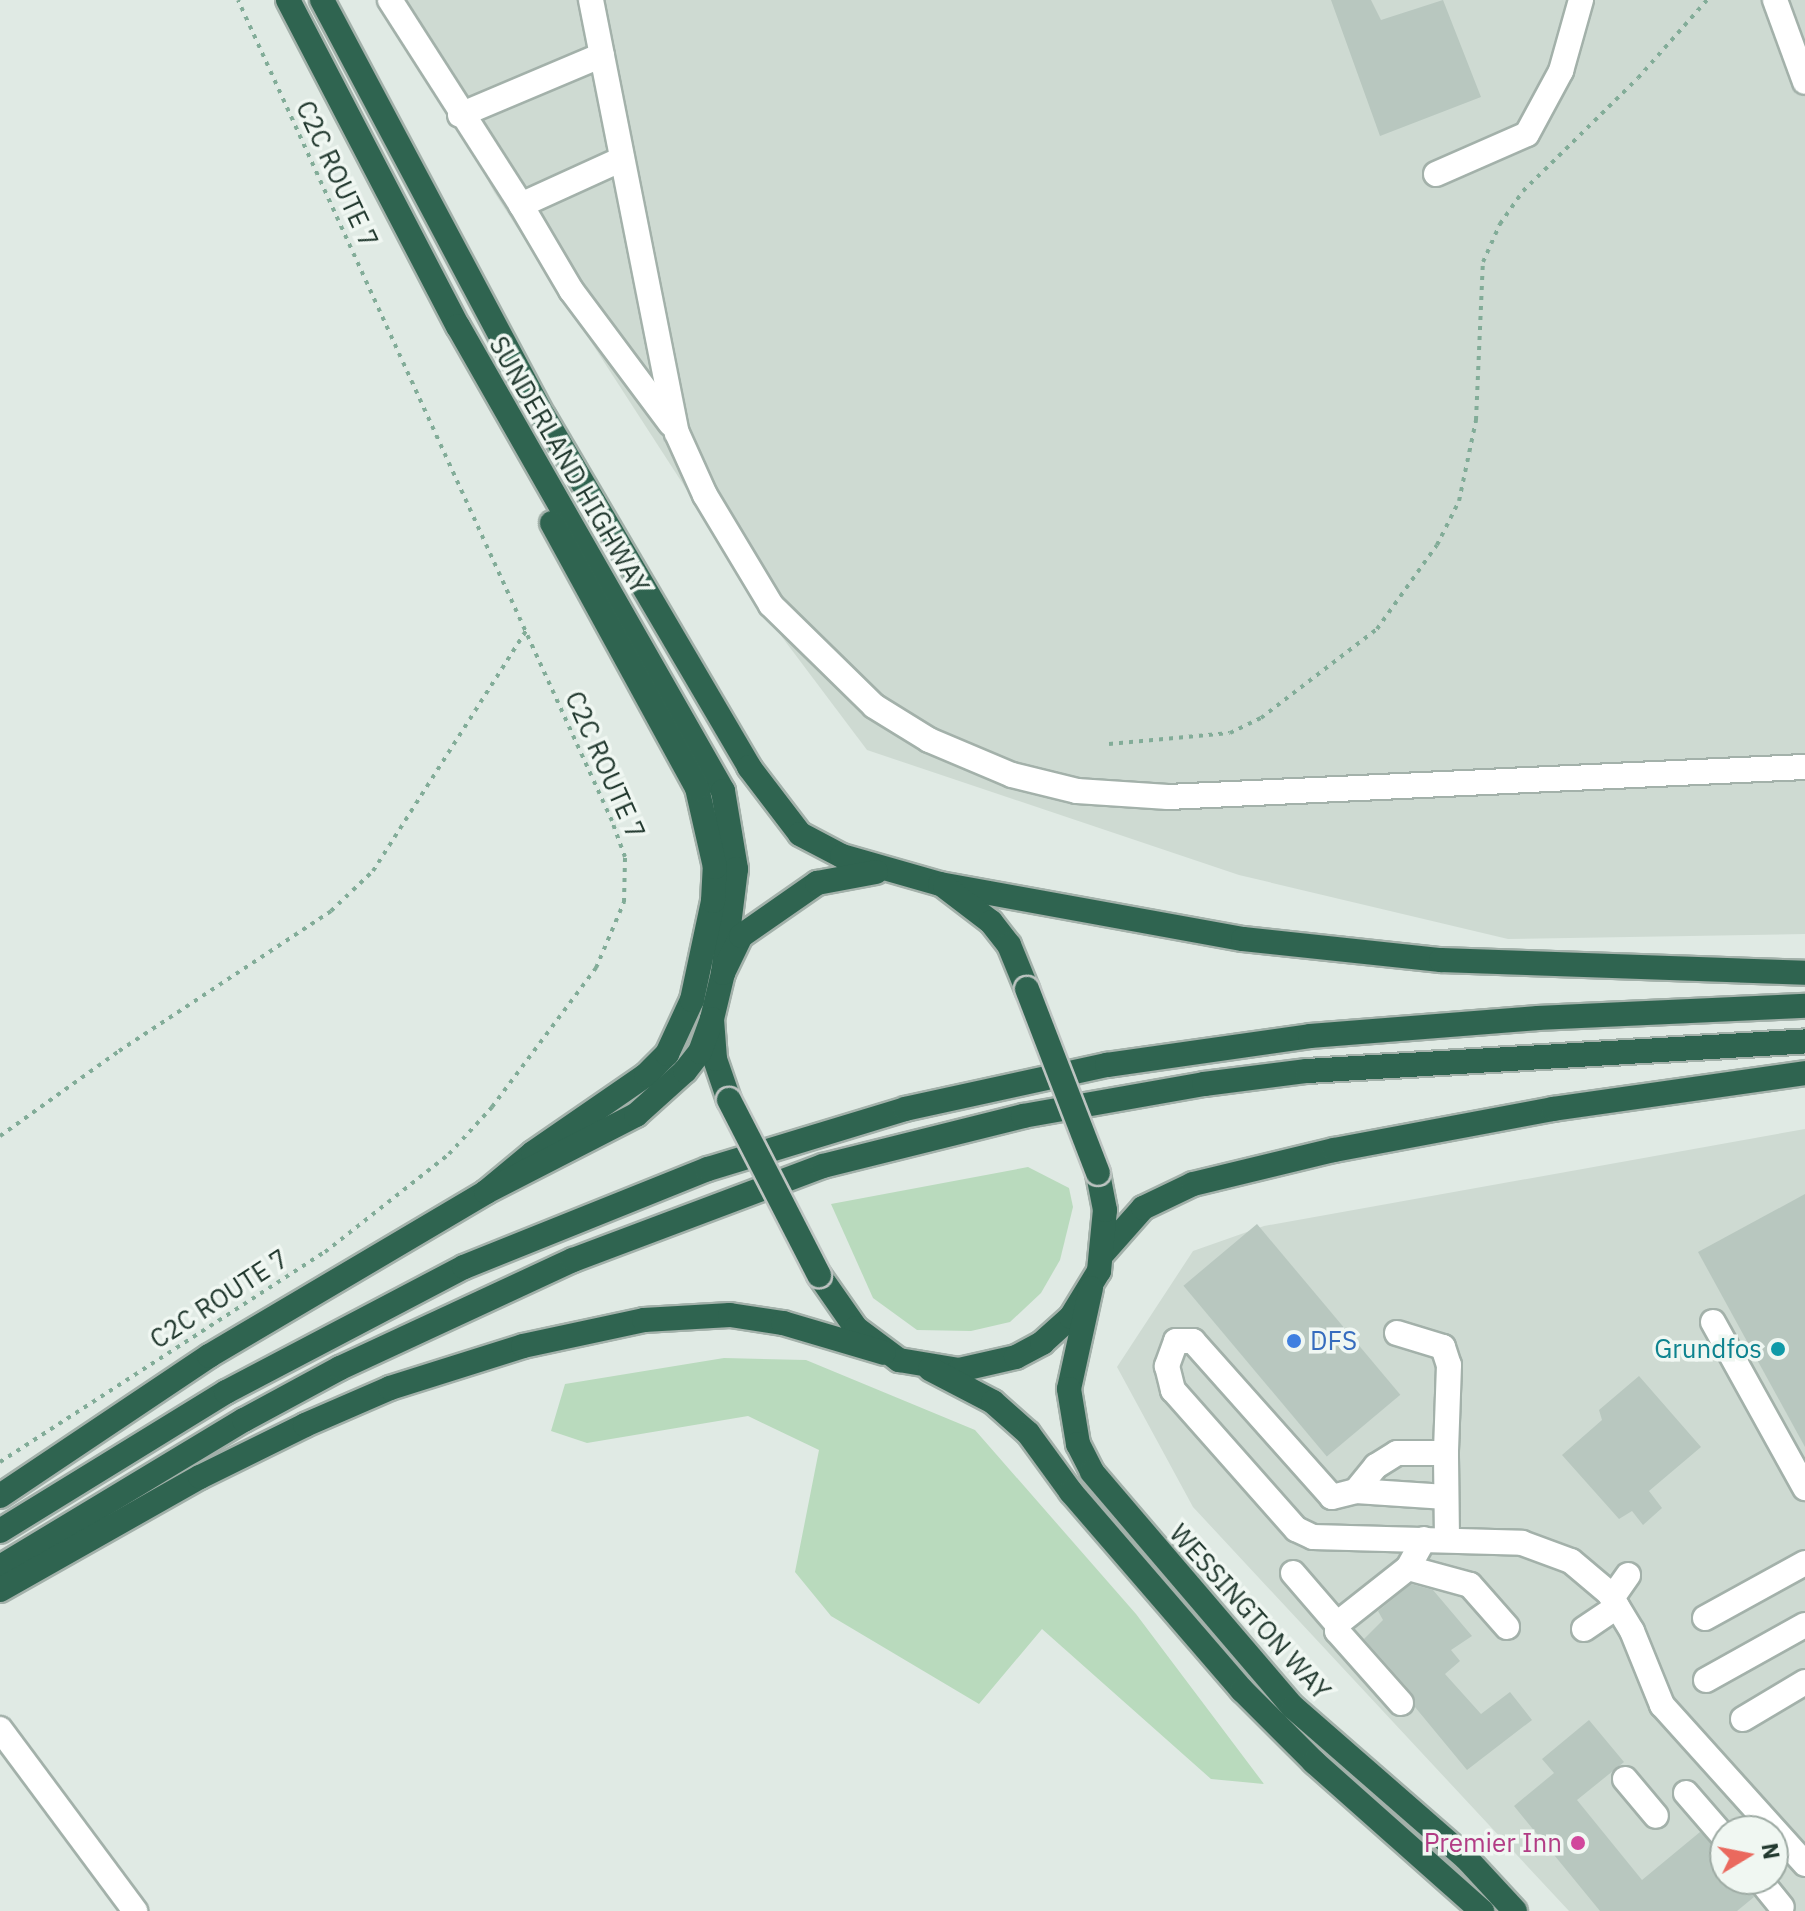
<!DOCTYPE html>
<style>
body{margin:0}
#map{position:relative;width:1805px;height:1911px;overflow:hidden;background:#e0eae4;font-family:"IBM Plex Sans",sans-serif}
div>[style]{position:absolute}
.built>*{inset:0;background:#cedad2}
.green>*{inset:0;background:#b9dabd}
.building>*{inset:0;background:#b8c7bf;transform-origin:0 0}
.path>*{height:4px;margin-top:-2px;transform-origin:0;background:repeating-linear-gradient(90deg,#82ac98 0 4px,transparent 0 10px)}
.roads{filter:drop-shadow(2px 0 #a3b1aa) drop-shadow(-2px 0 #a3b1aa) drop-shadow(0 2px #a3b1aa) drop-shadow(0 -2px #a3b1aa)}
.minor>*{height:24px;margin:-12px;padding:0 12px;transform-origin:12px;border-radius:12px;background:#fff}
.highway>*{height:24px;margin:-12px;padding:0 12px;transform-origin:12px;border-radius:12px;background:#2f6450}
.bridges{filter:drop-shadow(2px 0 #bdc4c1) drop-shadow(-2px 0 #bdc4c1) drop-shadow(0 2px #bdc4c1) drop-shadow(0 -2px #bdc4c1)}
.highway-bridge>*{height:24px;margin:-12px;padding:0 12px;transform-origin:12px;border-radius:12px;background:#2f6450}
.dots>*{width:22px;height:22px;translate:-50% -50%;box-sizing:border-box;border:4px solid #f0f7f2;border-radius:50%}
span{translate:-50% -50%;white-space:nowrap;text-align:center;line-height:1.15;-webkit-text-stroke:7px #f0f7f2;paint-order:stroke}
.street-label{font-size:26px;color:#22392f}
.shop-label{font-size:26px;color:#366cbe}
.left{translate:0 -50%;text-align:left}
.culture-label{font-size:26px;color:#0d838f}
.right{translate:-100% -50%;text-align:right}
.hotel-label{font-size:26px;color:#b23c85}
.north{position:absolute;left:1709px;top:1815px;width:80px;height:80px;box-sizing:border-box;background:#f0f7f2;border:2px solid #9eaba4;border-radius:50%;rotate:80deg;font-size:22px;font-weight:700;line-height:32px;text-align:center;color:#22392f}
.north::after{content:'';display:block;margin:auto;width:28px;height:36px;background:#ea695e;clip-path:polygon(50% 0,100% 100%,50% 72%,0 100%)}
</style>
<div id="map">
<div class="built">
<div style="clip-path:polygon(393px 0,1805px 0,1805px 934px,1508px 939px,1239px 875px,867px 750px,782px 637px,494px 192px)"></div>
<div style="clip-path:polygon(evenodd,1805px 1129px,1805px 1911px,1569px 1911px,1193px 1507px,1117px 1367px,1193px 1251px,1264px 1226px,1805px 1129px,1725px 1831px,1773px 1831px,1773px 1879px,1725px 1879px,1725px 1831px)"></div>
</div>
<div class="green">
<div style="clip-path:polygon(1028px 1167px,1069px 1188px,1073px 1207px,1060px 1260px,1041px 1293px,1010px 1322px,971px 1331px,917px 1330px,873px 1298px,831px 1204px)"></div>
<div style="clip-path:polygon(724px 1358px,806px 1360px,975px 1430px,1136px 1614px,1264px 1784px,1211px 1779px,1042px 1629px,979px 1704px,831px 1616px,795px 1572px,819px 1450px,748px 1416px,587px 1443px,551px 1431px,565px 1384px)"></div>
</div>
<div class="building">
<div style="clip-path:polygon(1331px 0,1371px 0,1381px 20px,1443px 0,1481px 97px,1380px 136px)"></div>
<div style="clip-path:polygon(1805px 1194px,1805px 1447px,1698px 1252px)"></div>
<div style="left:1257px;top:1224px;width:223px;height:96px;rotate:50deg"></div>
<div style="clip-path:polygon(1639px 1376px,1701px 1447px,1649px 1491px,1662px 1508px,1643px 1525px,1632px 1511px,1619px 1519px,1562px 1455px,1602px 1420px,1599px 1410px)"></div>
<div style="clip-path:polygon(1411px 1584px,1433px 1590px,1472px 1636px,1451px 1650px,1460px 1661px,1445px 1674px,1481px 1714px,1510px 1692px,1532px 1720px,1467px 1770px,1415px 1707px,1412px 1693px,1364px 1639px,1383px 1620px,1378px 1611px)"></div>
<div style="clip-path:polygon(1589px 1720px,1624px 1762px,1577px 1800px,1642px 1880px,1700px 1832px,1725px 1853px,1725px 1879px,1744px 1879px,1754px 1897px,1737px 1911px,1600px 1911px,1514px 1806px,1554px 1773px,1542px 1759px)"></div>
</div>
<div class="path">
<div style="left:1109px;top:744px;width:121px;rotate:-5.2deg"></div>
<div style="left:1230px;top:733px;width:34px;rotate:-26deg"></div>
<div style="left:1261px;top:718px;width:146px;rotate:-37.5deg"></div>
<div style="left:1377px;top:629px;width:103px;rotate:-54.5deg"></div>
<div style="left:1437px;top:545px;width:49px;rotate:-63.4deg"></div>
<div style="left:1459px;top:501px;width:83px;rotate:-78.1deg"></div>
<div style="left:1476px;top:420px;width:158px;rotate:-87.5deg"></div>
<div style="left:1483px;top:262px;width:42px;rotate:-65.9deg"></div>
<div style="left:1500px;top:224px;width:40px;rotate:-55.1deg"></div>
<div style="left:1523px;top:191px;width:161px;rotate:-44.5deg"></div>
<div style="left:1638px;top:78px;width:104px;rotate:-48.5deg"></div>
<div style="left:0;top:1136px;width:146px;rotate:-35.5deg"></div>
<div style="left:119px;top:1051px;width:254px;rotate:-33.4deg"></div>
<div style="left:331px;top:911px;width:58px;rotate:-43.6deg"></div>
<div style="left:373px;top:871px;width:285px;rotate:-57.5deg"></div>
<div style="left:0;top:1462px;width:387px;rotate:-32.9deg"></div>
<div style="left:325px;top:1252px;width:158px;rotate:-38.3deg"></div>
<div style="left:449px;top:1154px;width:64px;rotate:-47.5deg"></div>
<div style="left:492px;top:1107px;width:174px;rotate:-53.2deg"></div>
<div style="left:596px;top:968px;width:72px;rotate:-67deg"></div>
<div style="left:624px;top:902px;width:45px;rotate:-88.7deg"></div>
<div style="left:625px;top:857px;width:38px;rotate:-110deg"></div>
<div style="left:612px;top:821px;width:902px;rotate:-114.49deg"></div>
</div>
<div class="roads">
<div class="minor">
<div style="left:390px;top:0;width:243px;rotate:57.4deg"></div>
<div style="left:591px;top:0;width:441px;rotate:78.8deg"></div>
<div style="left:677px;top:433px;width:68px;rotate:65.7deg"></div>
<div style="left:705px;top:495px;width:128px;rotate:59deg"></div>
<div style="left:771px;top:605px;width:144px;rotate:44.4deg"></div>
<div style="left:874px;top:706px;width:65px;rotate:31.7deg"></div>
<div style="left:929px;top:740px;width:90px;rotate:22.9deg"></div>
<div style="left:1012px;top:775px;width:67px;rotate:13.8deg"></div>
<div style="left:1077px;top:791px;width:91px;rotate:3.8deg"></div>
<div style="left:1168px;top:797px;width:638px;rotate:-2.7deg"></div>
<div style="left:1775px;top:0;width:87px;rotate:69.9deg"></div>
<div style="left:460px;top:115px;width:154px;rotate:-22.9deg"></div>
<div style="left:622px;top:159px;width:111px;rotate:155.5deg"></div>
<div style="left:521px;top:205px;width:99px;rotate:59.5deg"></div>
<div style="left:571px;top:290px;width:167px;rotate:53.3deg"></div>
<div style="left:1436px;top:174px;width:99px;rotate:-23.7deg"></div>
<div style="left:1527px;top:134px;width:72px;rotate:-61.6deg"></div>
<div style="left:1561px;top:71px;width:74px;rotate:-74.3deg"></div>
<div style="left:1713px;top:1322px;width:190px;rotate:61deg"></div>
<div style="left:1397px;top:1333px;width:48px;rotate:16.9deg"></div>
<div style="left:1443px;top:1347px;width:19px;rotate:72deg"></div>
<div style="left:1449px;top:1365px;width:88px;rotate:92deg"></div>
<div style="left:1356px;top:1491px;width:90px;rotate:3.8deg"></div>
<div style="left:1447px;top:1539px;width:86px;rotate:-90.7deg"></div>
<div style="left:1446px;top:1453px;width:49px;rotate:180deg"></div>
<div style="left:1397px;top:1453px;width:25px;rotate:148deg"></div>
<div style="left:1376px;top:1466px;width:32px;rotate:129deg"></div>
<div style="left:1356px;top:1491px;width:25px;rotate:166deg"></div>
<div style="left:1332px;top:1497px;width:209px;rotate:-131.7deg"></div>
<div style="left:1193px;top:1341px;width:17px;rotate:180deg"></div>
<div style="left:1176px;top:1341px;width:27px;rotate:110deg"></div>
<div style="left:1167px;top:1366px;width:25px;rotate:76deg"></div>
<div style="left:1173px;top:1390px;width:186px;rotate:48.5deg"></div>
<div style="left:1296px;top:1529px;width:19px;rotate:25deg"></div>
<div style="left:1313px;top:1537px;width:209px;rotate:1.6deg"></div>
<div style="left:1522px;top:1543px;width:52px;rotate:20.2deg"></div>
<div style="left:1571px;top:1561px;width:50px;rotate:40.1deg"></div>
<div style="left:1609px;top:1593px;width:44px;rotate:58.8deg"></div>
<div style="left:1632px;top:1631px;width:80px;rotate:67.9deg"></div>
<div style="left:1662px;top:1705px;width:214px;rotate:48deg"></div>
<div style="left:1408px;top:1568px;width:64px;rotate:15.3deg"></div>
<div style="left:1470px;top:1585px;width:56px;rotate:48.6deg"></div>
<div style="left:1293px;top:1573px;width:67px;rotate:49.2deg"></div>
<div style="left:1612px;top:1598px;width:28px;rotate:-55deg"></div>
<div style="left:1705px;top:1618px;width:114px;rotate:-28.8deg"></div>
<div style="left:1584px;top:1629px;width:40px;rotate:-34deg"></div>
<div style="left:1706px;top:1680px;width:113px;rotate:-29.1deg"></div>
<div style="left:1401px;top:1703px;width:96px;rotate:-131.6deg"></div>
<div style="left:1337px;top:1631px;width:7px;rotate:-90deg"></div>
<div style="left:1337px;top:1624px;width:90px;rotate:-38.3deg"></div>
<div style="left:1408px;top:1568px;width:33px;rotate:-61deg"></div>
<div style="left:1743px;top:1719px;width:72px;rotate:-30.8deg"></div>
<div style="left:0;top:1729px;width:227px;rotate:53.4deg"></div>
<div style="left:1625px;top:1779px;width:48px;rotate:50deg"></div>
<div style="left:1686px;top:1793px;width:60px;rotate:49.1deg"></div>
<div style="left:1759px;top:1879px;width:36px;rotate:51deg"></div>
</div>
<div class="highway">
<div style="left:288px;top:0;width:368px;rotate:62.5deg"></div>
<div style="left:458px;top:326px;width:535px;rotate:60.32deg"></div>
<div style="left:723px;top:791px;width:79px;rotate:80.5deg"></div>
<div style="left:736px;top:869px;width:105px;rotate:97.1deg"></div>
<div style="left:322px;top:0;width:472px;rotate:62deg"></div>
<div style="left:544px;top:417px;width:406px;rotate:59.6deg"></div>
<div style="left:749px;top:767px;width:84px;rotate:52.7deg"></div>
<div style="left:800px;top:834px;width:47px;rotate:27.6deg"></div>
<div style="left:842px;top:856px;width:102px;rotate:15.9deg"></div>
<div style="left:940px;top:884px;width:308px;rotate:10.3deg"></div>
<div style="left:1243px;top:939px;width:199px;rotate:6.1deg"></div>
<div style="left:1441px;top:960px;width:364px;rotate:2deg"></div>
<div style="left:945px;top:887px;width:58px;rotate:37.3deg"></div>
<div style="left:991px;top:922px;width:29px;rotate:52deg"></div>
<div style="left:1009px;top:945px;width:48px;rotate:67.8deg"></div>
<div style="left:729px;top:1100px;width:43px;rotate:-108.9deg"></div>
<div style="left:715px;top:1059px;width:40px;rotate:-94.3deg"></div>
<div style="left:712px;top:1019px;width:47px;rotate:-76.6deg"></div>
<div style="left:723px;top:973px;width:41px;rotate:-64.1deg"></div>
<div style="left:741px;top:936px;width:93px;rotate:-34.9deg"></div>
<div style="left:817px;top:883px;width:60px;rotate:-10.6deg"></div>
<div style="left:486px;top:1192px;width:61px;rotate:-39.7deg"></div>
<div style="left:533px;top:1153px;width:137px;rotate:-34.6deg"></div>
<div style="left:646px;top:1075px;width:30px;rotate:-45deg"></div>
<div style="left:667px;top:1054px;width:60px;rotate:-65.2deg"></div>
<div style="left:692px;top:1000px;width:101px;rotate:-78deg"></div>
<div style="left:713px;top:901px;width:34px;rotate:-87deg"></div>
<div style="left:715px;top:867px;width:81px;rotate:-102.8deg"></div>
<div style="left:697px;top:788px;width:302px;rotate:-118.7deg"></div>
<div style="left:1104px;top:1252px;width:59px;rotate:-48.4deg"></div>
<div style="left:1143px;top:1208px;width:55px;rotate:-25.6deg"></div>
<div style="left:1193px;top:1184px;width:145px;rotate:-13.6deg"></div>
<div style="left:1334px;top:1150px;width:223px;rotate:-10.6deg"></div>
<div style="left:1553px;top:1109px;width:255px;rotate:-8.1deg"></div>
<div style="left:819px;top:1275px;width:65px;rotate:55.1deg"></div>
<div style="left:856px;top:1328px;width:54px;rotate:36.7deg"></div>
<div style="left:899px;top:1360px;width:61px;rotate:9.5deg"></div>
<div style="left:959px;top:1370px;width:58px;rotate:-12.8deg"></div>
<div style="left:1016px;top:1357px;width:30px;rotate:-28deg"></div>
<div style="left:1042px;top:1343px;width:39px;rotate:-42deg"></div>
<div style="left:1071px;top:1317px;width:54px;rotate:-58.7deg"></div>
<div style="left:1099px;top:1271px;width:61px;rotate:-84.4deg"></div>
<div style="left:1105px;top:1210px;width:38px;rotate:-101deg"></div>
<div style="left:1091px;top:1288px;width:103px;rotate:102.3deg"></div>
<div style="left:1069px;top:1389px;width:56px;rotate:80.7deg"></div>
<div style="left:1078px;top:1444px;width:31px;rotate:63deg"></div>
<div style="left:1092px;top:1472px;width:309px;rotate:49.5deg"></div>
<div style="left:1293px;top:1707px;width:230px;rotate:41.1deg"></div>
<div style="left:1466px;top:1858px;width:72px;rotate:47.2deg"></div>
<div style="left:930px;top:1369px;width:71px;rotate:27.6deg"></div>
<div style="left:993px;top:1402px;width:47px;rotate:41.5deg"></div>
<div style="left:1028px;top:1433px;width:73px;rotate:53.9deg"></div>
<div style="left:1071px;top:1492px;width:262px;rotate:49.2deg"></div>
<div style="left:1242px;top:1690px;width:102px;rotate:45deg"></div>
<div style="left:1314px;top:1762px;width:225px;rotate:41.6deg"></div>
<div style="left:0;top:1496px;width:252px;rotate:-33.8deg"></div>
<div style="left:209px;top:1356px;width:322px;rotate:-30.6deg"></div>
<div style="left:486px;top:1192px;width:169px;rotate:-27.2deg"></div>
<div style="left:636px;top:1115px;width:66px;rotate:-41.9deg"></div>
<div style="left:685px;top:1071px;width:24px;rotate:-52deg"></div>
<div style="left:700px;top:1052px;width:35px;rotate:-70deg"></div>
<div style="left:0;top:1531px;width:265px;rotate:-31.6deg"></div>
<div style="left:226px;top:1392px;width:269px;rotate:-27.7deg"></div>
<div style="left:464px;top:1267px;width:263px;rotate:-21.9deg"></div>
<div style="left:708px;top:1169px;width:206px;rotate:-16.9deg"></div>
<div style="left:905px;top:1109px;width:207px;rotate:-12.3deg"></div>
<div style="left:1107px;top:1065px;width:205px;rotate:-8.1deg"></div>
<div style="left:1310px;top:1036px;width:229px;rotate:-4.5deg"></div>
<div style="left:1538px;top:1018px;width:267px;rotate:-2.6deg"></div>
<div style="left:0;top:1567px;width:285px;rotate:-31.1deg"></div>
<div style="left:244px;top:1420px;width:109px;rotate:-28.4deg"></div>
<div style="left:340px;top:1368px;width:257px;rotate:-24.9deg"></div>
<div style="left:573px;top:1260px;width:267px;rotate:-20.6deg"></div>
<div style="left:823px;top:1166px;width:206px;rotate:-14deg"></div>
<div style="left:1023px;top:1116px;width:184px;rotate:-10deg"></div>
<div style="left:1204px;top:1084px;width:104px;rotate:-7.2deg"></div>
<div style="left:1307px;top:1071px;width:499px;rotate:-3.4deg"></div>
<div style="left:0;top:1590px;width:230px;rotate:-29.5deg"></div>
<div style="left:200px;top:1477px;width:117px;rotate:-26.3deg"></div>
<div style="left:305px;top:1425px;width:93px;rotate:-23.5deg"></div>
<div style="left:390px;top:1388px;width:139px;rotate:-17.5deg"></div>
<div style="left:523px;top:1346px;width:124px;rotate:-12.1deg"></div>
<div style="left:644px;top:1320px;width:86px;rotate:-3.3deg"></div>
<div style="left:730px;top:1315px;width:54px;rotate:8.6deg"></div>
<div style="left:783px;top:1323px;width:105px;rotate:16.5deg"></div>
</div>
</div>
<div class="bridges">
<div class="highway-bridge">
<div style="left:1027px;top:989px;width:197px;rotate:68.9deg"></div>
<div style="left:729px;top:1100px;width:197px;rotate:62.8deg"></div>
</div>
</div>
<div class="dots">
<div style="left:1294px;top:1341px;background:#3f7fe0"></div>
<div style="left:1778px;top:1349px;background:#0f9aa8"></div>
<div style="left:1578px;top:1843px;background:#d1479c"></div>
</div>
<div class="street-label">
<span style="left:337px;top:174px;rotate:65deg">C2C ROUTE 7</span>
<span style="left:569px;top:465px;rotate:60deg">SUNDERLAND HIGHWAY</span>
<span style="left:605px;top:765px;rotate:66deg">C2C ROUTE 7</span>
<span style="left:219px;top:1299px;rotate:-33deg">C2C ROUTE 7</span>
<span style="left:1250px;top:1612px;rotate:48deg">WESSINGTON WAY</span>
</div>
<div class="shop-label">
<span class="left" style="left:1310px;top:1341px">DFS</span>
</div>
<div class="culture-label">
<span class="right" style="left:1762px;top:1349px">Grundfos</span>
</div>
<div class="hotel-label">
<span class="right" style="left:1562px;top:1843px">Premier Inn</span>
</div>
<div class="north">N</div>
</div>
